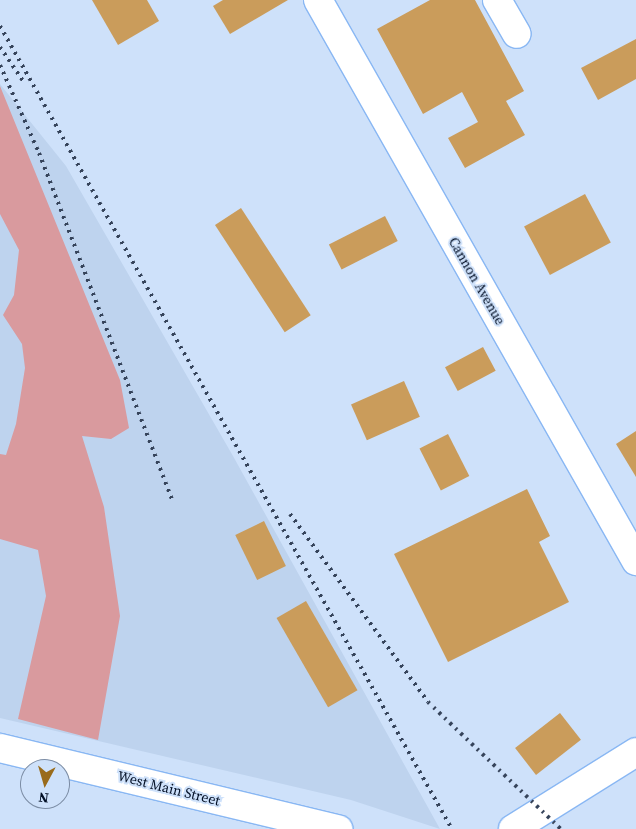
<!DOCTYPE html>
<style>
body{margin:0}
#map{position:relative;width:636px;height:829px;overflow:hidden;background:#cee1fa;font-family:"Source Serif 4",serif}
div>[style]{position:absolute}
.built>*{inset:0;background:#bed3ee}
.green>*{inset:0;background:#d99a9e}
.building>*{inset:0;background:#ca9c5b;transform-origin:0 0}
.roads{filter:drop-shadow(1px 0 #89b7f3) drop-shadow(-1px 0 #89b7f3) drop-shadow(0 1px #89b7f3) drop-shadow(0 -1px #89b7f3)}
.minor>*{height:28px;margin:-14px;padding:0 14px;transform-origin:14px;border-radius:14px;background:#fff}
.rail>*{height:4px;margin-top:-2px;transform-origin:0;background:repeating-linear-gradient(90deg,#35435a 0 2.5px,transparent 0 7.5px)}
span{translate:-50% -50%;white-space:nowrap;text-align:center;line-height:1.15;-webkit-text-stroke:4px #cee1fa;paint-order:stroke}
.street-label{font-size:14px;color:#020f25}
.north{position:absolute;left:20px;top:759px;width:50px;height:50px;box-sizing:border-box;background:#cee1fa;border:1px solid #7c8da5;border-radius:50%;rotate:186deg;font-size:14px;font-weight:700;line-height:20px;text-align:center;color:#020f25}
.north::after{content:'';display:block;margin:auto;width:18px;height:22px;background:#996b1b;clip-path:polygon(50% 0,100% 100%,50% 72%,0 100%)}
</style>
<div id="map">
<div class="built">
<div style="clip-path:polygon(0 84px,66px 166px,233px 456px,440px 829px,351px 800px,0 718px)"></div>
</div>
<div class="green">
<div style="clip-path:polygon(0 86px,120px 380px,129px 428px,111px 439px,82px 436px,104px 507px,120px 616px,98px 740px,18px 719px,46px 596px,38px 550px,0 539px,0 454px,6px 455px,16px 424px,25px 368px,22px 344px,3px 315px,14px 295px,19px 250px,0 214px)"></div>
</div>
<div class="building">
<div style="clip-path:polygon(92px 0,147px 0,159px 21px,118px 45px)"></div>
<div style="clip-path:polygon(223px 0,288px 0,230px 34px,213px 6px)"></div>
<div style="clip-path:polygon(430px 0,475px 0,524px 91px,506px 101px,525px 135px,465px 168px,448px 138px,478px 122px,462px 92px,423px 114px,377px 29px)"></div>
<div style="clip-path:polygon(636px 39px,636px 79px,598px 100px,581px 68px)"></div>
<div style="left:585px;top:194px;width:55px;height:69px;rotate:62deg"></div>
<div style="left:241px;top:208px;width:128px;height:31px;rotate:57deg"></div>
<div style="left:385px;top:216px;width:28px;height:63px;rotate:63deg"></div>
<div style="left:483px;top:347px;width:27px;height:43px;rotate:62deg"></div>
<div style="left:404px;top:381px;width:39px;height:58px;rotate:66deg"></div>
<div style="clip-path:polygon(636px 431px,636px 477px,616px 444px)"></div>
<div style="left:448px;top:434px;width:47px;height:32px;rotate:63deg"></div>
<div style="clip-path:polygon(527px 489px,550px 536px,539px 542px,569px 602px,448px 662px,394px 554px)"></div>
<div style="left:264px;top:521px;width:50px;height:32px;rotate:64deg"></div>
<div style="left:306px;top:601px;width:103px;height:34px;rotate:60deg"></div>
<div style="left:560px;top:713px;width:34px;height:57px;rotate:52deg"></div>
</div>
<div class="roads">
<div class="minor">
<div style="left:318px;top:0;width:645px;rotate:60.45deg"></div>
<div style="left:497px;top:0;width:39px;rotate:60deg"></div>
<div style="left:0;top:748px;width:348px;rotate:13.5deg"></div>
<div style="left:513px;top:829px;width:145px;rotate:-32deg"></div>
</div>
</div>
<div class="rail">
<div style="left:0;top:26px;width:921px;rotate:60.63deg"></div>
<div style="left:0;top:47px;width:41px;rotate:55.9deg"></div>
<div style="left:0;top:65px;width:96px;rotate:66.1deg"></div>
<div style="left:39px;top:153px;width:371px;rotate:69deg"></div>
<div style="left:290px;top:514px;width:233px;rotate:53.7deg"></div>
<div style="left:428px;top:702px;width:184px;rotate:43.7deg"></div>
</div>
<div class="street-label">
<span style="left:477px;top:281px;rotate:60deg">Cannon Avenue</span>
<span style="left:169px;top:788px;rotate:14deg">West Main Street</span>
</div>
<div class="north">N</div>
</div>
